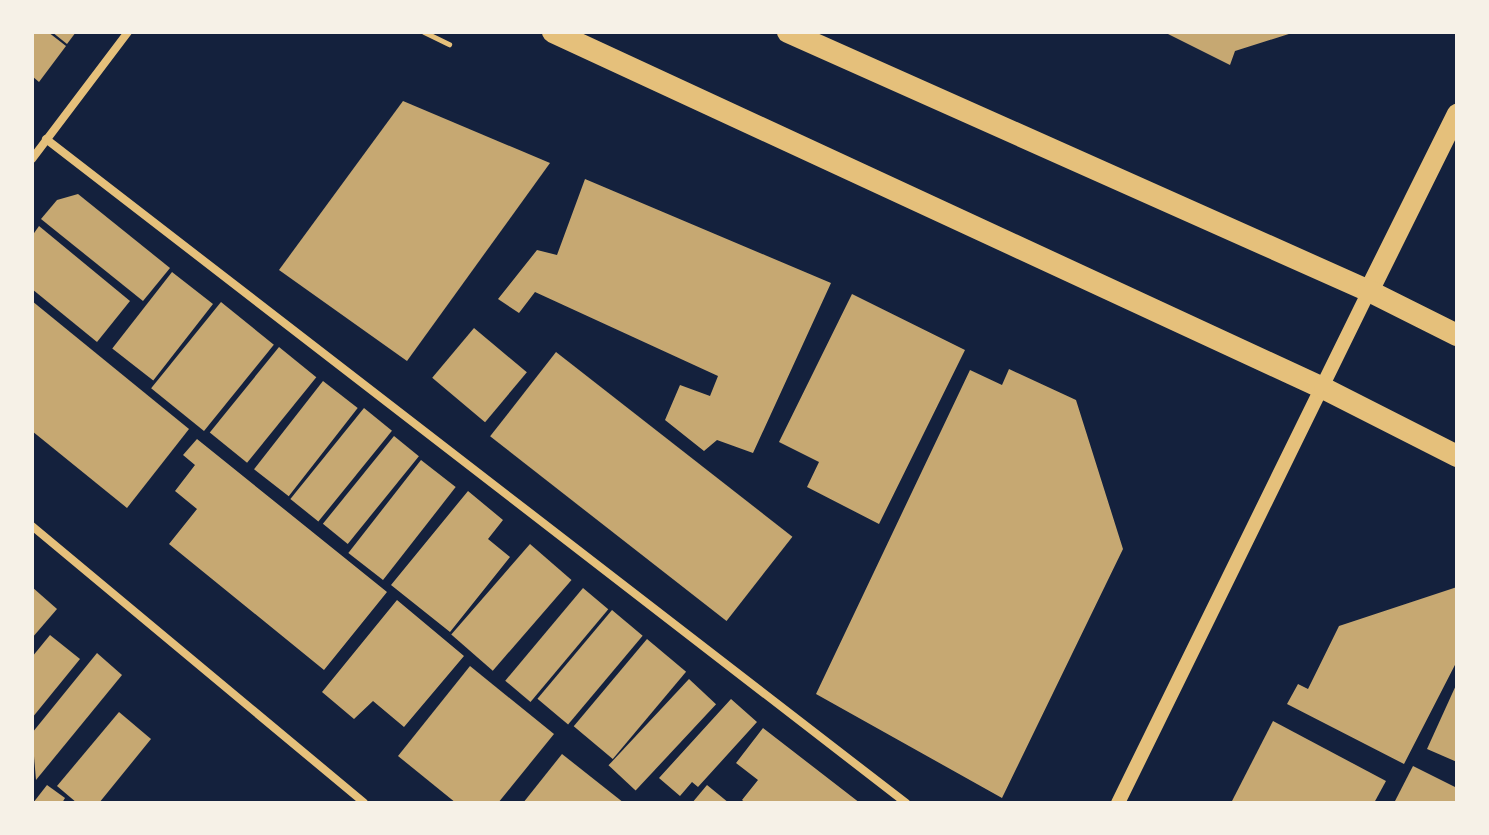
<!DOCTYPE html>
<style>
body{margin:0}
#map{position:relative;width:1489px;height:835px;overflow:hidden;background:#14213d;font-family:Figtree,sans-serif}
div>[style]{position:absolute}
.building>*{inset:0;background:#c6a872;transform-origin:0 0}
.path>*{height:5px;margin:-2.5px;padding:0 2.5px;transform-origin:2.5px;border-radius:2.5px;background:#e5c07b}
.minor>*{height:8px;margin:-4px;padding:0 4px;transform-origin:4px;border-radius:4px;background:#e5c07b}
.tertiary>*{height:14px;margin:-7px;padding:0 7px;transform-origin:7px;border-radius:7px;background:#e5c07b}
.primary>*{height:20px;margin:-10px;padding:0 10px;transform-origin:10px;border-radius:10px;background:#e5c07b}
.trunk>*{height:22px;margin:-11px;padding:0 11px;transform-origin:11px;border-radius:11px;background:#e5c07b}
span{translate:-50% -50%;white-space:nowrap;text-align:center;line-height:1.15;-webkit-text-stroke:7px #f6f1e7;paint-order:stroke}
.frame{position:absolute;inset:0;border:34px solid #f6f1e7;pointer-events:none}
</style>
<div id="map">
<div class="building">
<div style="clip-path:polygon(32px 32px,48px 32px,66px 46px,39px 82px,32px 76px)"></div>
<div style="clip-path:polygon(52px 32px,76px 32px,67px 44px)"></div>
<div style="clip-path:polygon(1164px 32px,1292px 32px,1292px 33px,1235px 51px,1230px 65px)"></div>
<div style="clip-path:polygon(403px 101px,550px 163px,407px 361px,279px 270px)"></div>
<div style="clip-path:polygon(585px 179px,831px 283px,753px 453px,717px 440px,704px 451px,665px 420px,680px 385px,710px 396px,718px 376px,535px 292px,519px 313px,498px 299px,537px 250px,557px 255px)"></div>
<div style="clip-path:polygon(78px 194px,170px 268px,143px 301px,41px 219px,57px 200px)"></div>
<div style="clip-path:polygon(39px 226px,130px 301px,97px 342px,32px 289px,32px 236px)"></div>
<div style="left:172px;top:272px;width:52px;height:97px;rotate:38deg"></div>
<div style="clip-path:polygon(852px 294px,965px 350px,879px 524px,807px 487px,819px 462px,779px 442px)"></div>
<div style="clip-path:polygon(32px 301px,189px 429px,127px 508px,32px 431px)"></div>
<div style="left:221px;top:302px;width:68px;height:111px;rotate:39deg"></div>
<div style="left:474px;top:328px;width:69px;height:65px;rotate:40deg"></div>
<div style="left:279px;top:347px;width:48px;height:110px;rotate:39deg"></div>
<div style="left:556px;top:352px;width:300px;height:107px;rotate:38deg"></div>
<div style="clip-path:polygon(1009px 369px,1076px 400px,1123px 549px,1002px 798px,816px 694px,970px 370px,1002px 385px)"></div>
<div style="left:323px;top:381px;width:44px;height:112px;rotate:38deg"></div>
<div style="left:364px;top:408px;width:36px;height:117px;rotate:39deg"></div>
<div style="left:394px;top:436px;width:32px;height:113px;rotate:39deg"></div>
<div style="clip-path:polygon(197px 439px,387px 592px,324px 670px,169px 544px,197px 509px,175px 491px,195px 465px,183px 455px)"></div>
<div style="left:421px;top:460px;width:44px;height:118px;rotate:38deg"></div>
<div style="clip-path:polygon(468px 491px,503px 520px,488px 539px,510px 557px,450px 632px,391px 585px)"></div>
<div style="left:530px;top:544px;width:55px;height:120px;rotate:41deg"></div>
<div style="clip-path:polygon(32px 587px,57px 609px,32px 638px)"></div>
<div style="clip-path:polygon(1457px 587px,1457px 661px,1404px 764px,1287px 704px,1298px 684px,1308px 689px,1339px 626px)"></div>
<div style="left:583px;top:588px;width:33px;height:121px;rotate:40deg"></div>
<div style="clip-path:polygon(397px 600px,464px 656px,404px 727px,373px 701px,354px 719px,322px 692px)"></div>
<div style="left:612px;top:610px;width:40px;height:116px;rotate:40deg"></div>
<div style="clip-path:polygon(50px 635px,80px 659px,32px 718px,32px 657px)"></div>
<div style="left:647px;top:639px;width:51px;height:114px;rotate:40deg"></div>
<div style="clip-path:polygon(97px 653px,122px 675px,36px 780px,32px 733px)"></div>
<div style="clip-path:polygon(470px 666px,554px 734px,498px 803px,456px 803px,398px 756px)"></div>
<div style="left:689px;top:679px;width:37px;height:118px;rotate:43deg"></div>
<div style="clip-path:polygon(1457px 683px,1457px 762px,1427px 749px)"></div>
<div style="clip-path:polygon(731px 699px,757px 722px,698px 787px,692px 782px,680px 796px,659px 778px)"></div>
<div style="clip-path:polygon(119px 712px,151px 739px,99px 803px,77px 803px,57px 786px)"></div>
<div style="clip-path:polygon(1273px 721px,1386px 781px,1374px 803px,1231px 803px)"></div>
<div style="clip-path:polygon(763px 728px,860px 803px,746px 803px,742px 800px,758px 780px,736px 763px)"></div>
<div style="clip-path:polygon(562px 754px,624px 803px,523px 803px)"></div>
<div style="clip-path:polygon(1413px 766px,1457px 788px,1457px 803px,1394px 803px)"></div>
<div style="clip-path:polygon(47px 785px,65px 798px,62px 803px,33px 803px)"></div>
<div style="clip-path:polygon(707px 785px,729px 803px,692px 803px)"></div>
</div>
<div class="path">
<div style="left:424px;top:32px;width:28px;rotate:26deg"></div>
</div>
<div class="minor">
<div style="left:46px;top:139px;width:1087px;rotate:37.67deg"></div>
<div style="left:32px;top:159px;width:159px;rotate:-52.9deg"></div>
<div style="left:32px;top:526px;width:432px;rotate:39.8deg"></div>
</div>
<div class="tertiary">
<div style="left:1118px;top:803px;width:570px;rotate:-63.88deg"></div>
</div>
<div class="primary">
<div style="left:1369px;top:291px;width:198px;rotate:-63.6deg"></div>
</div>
<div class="trunk">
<div style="left:553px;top:32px;width:851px;rotate:24.82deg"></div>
<div style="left:1325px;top:389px;width:148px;rotate:26.9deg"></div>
<div style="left:788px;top:32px;width:636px;rotate:24.03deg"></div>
<div style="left:1369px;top:291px;width:98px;rotate:26.6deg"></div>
</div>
<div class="frame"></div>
</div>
